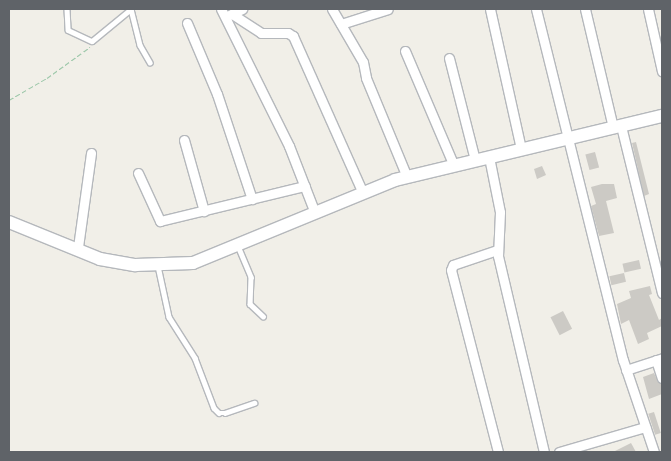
<!DOCTYPE html>
<style>
body{margin:0}
#map{position:relative;width:671px;height:461px;overflow:hidden;background:#f1efe8;font-family:Manrope,sans-serif}
div>[style]{position:absolute}
.building>*{inset:0;background:#cccac5;transform-origin:0 0}
.path>*{height:1px;margin-top:-0.5px;transform-origin:0;background:repeating-linear-gradient(90deg,#9cc7a9 0 5px,transparent 0 7.5px)}
.roads{filter:drop-shadow(1px 0 #b5b8bc) drop-shadow(-1px 0 #b5b8bc) drop-shadow(0 1px #b5b8bc) drop-shadow(0 -1px #b5b8bc)}
.lane>*{height:4.5px;margin:-2.25px;padding:0 2.25px;transform-origin:2.25px;border-radius:2.25px;background:#fff}
.street>*{height:9px;margin:-4.5px;padding:0 4.5px;transform-origin:4.5px;border-radius:4.5px;background:#fff}
.secondary>*{height:12px;margin:-6px;padding:0 6px;transform-origin:6px;border-radius:6px;background:#fff}
span{translate:-50% -50%;white-space:nowrap;text-align:center;line-height:1.15;-webkit-text-stroke:4px #fff;paint-order:stroke}
.frame{position:absolute;inset:0;border:10px solid #5f6368;pointer-events:none}
</style>
<div id="map">
<div class="building">
<div style="clip-path:polygon(636px 142px,649px 194px,644px 196px,632px 143px)"></div>
<div style="left:595px;top:152px;width:16px;height:10px;rotate:75deg"></div>
<div style="clip-path:polygon(542px 166px,546px 175px,537px 179px,534px 169px)"></div>
<div style="clip-path:polygon(602px 184px,614px 184px,617px 198px,606px 201px,614px 233px,599px 236px,591px 206px,596px 204px,591px 187px)"></div>
<div style="left:639px;top:260px;width:9px;height:17px;rotate:77deg"></div>
<div style="left:624px;top:273px;width:9px;height:15px;rotate:77deg"></div>
<div style="clip-path:polygon(650px 286px,652px 294px,649px 295px,659px 320px,662px 318px,662px 326px,647px 333px,649px 339px,638px 344px,629px 320px,621px 324px,617px 304px,631px 298px,629px 291px)"></div>
<div style="left:563px;top:311px;width:20px;height:14px;rotate:63deg"></div>
<div style="clip-path:polygon(654px 373px,658px 382px,662px 384px,662px 394px,649px 399px,643px 377px)"></div>
<div style="left:654px;top:412px;width:22px;height:6px;rotate:72deg"></div>
<div style="clip-path:polygon(631px 443px,636px 452px,613px 452px)"></div>
</div>
<div class="path">
<div style="left:9px;top:100px;width:44px;rotate:-30.1deg"></div>
<div style="left:47px;top:78px;width:53px;rotate:-35.8deg"></div>
</div>
<div class="roads">
<div class="lane">
<div style="left:67px;top:9px;width:21px;rotate:87deg"></div>
<div style="left:68px;top:30px;width:26px;rotate:25deg"></div>
<div style="left:92px;top:41px;width:50px;rotate:-39.4deg"></div>
<div style="left:131px;top:9px;width:37px;rotate:76deg"></div>
<div style="left:140px;top:45px;width:20px;rotate:60deg"></div>
<div style="left:238px;top:246px;width:34px;rotate:67deg"></div>
<div style="left:251px;top:277px;width:27px;rotate:92deg"></div>
<div style="left:250px;top:304px;width:18px;rotate:43deg"></div>
<div style="left:158px;top:266px;width:52px;rotate:77.8deg"></div>
<div style="left:169px;top:317px;width:49px;rotate:57.6deg"></div>
<div style="left:195px;top:358px;width:53px;rotate:69.2deg"></div>
<div style="left:214px;top:408px;width:7px;rotate:45deg"></div>
<div style="left:219px;top:413px;width:6px"></div>
<div style="left:225px;top:413px;width:31px;rotate:-19deg"></div>
</div>
<div class="street">
<div style="left:221px;top:9px;width:153px;rotate:63.6deg"></div>
<div style="left:289px;top:146px;width:72px;rotate:68.8deg"></div>
<div style="left:332px;top:9px;width:61px;rotate:59.7deg"></div>
<div style="left:363px;top:62px;width:16px;rotate:79deg"></div>
<div style="left:366px;top:78px;width:107px;rotate:67.5deg"></div>
<div style="left:490px;top:9px;width:143px;rotate:77.5deg"></div>
<div style="left:536px;top:9px;width:362px;rotate:76.1deg"></div>
<div style="left:623px;top:360px;width:97px;rotate:71.4deg"></div>
<div style="left:585px;top:9px;width:121px;rotate:76.7deg"></div>
<div style="left:648px;top:9px;width:64px;rotate:77.3deg"></div>
<div style="left:232px;top:14px;width:35px;rotate:33deg"></div>
<div style="left:261px;top:33px;width:27px"></div>
<div style="left:288px;top:33px;width:6px;rotate:31deg"></div>
<div style="left:293px;top:36px;width:172px;rotate:66deg"></div>
<div style="left:227px;top:16px;width:17px;rotate:-25deg"></div>
<div style="left:187px;top:23px;width:77px;rotate:67.1deg"></div>
<div style="left:217px;top:94px;width:111px;rotate:71.6deg"></div>
<div style="left:341px;top:24px;width:49px;rotate:-17.7deg"></div>
<div style="left:405px;top:51px;width:125px;rotate:66.9deg"></div>
<div style="left:449px;top:58px;width:105px;rotate:75.7deg"></div>
<div style="left:621px;top:126px;width:172px;rotate:76.2deg"></div>
<div style="left:184px;top:140px;width:74px;rotate:74.3deg"></div>
<div style="left:489px;top:157px;width:56px;rotate:78.7deg"></div>
<div style="left:500px;top:212px;width:44px;rotate:92.6deg"></div>
<div style="left:498px;top:256px;width:201px;rotate:76.8deg"></div>
<div style="left:138px;top:173px;width:53px;rotate:65.4deg"></div>
<div style="left:160px;top:221px;width:149px;rotate:-13.6deg"></div>
<div style="left:78px;top:247px;width:95px;rotate:-82.1deg"></div>
<div style="left:497px;top:250px;width:46px;rotate:161.2deg"></div>
<div style="left:453px;top:265px;width:5px;rotate:112deg"></div>
<div style="left:451px;top:270px;width:188px;rotate:75.5deg"></div>
<div style="left:656px;top:360px;width:19px;rotate:72deg"></div>
<div style="left:626px;top:370px;width:38px;rotate:-18deg"></div>
<div style="left:559px;top:452px;width:90px;rotate:-16.2deg"></div>
</div>
<div class="secondary">
<div style="left:9px;top:222px;width:98px;rotate:22.1deg"></div>
<div style="left:100px;top:259px;width:36px;rotate:10deg"></div>
<div style="left:135px;top:265px;width:58px;rotate:-2deg"></div>
<div style="left:193px;top:263px;width:218px;rotate:-22.3deg"></div>
<div style="left:395px;top:180px;width:275px;rotate:-13.5deg"></div>
</div>
</div>
<div class="frame"></div>
</div>
